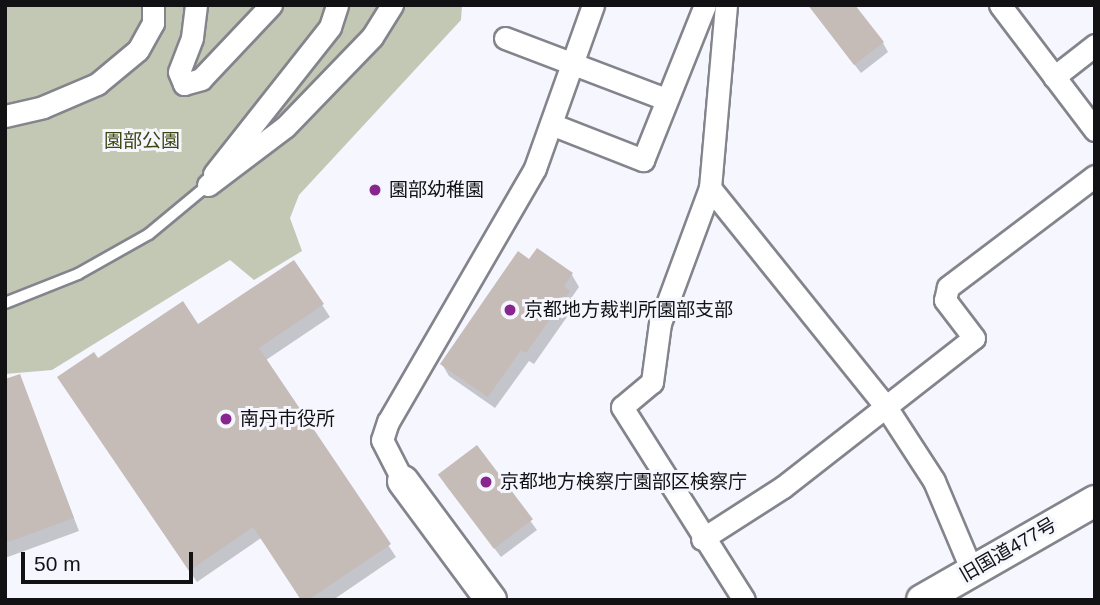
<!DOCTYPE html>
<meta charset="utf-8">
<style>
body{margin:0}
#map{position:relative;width:1100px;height:605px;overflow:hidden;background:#f6f6fe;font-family:Arial,"Noto Sans JP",sans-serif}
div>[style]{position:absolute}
.green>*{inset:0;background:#c3c8b5}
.shadow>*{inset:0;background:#0003}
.building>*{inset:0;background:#c5bbb7;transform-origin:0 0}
.roads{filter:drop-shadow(2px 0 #84848d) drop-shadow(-2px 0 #84848d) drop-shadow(0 2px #84848d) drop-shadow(0 -2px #84848d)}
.lane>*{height:10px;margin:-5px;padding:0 5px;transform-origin:5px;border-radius:5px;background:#fff}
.street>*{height:21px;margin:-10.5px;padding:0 10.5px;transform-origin:10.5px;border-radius:10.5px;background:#fff}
.secondary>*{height:30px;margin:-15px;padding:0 15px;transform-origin:15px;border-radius:15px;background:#fff}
.dots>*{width:19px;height:19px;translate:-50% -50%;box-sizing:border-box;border:4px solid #f6f6fe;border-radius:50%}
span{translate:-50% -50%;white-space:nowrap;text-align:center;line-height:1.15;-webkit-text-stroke:6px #f6f6fe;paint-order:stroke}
.park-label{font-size:19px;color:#3d4611}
.poi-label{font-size:19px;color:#121215}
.left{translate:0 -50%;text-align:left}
.street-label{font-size:19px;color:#121215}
.frame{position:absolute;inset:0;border:7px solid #121215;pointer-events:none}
.scale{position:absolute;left:21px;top:552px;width:172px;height:32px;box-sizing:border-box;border:4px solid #121215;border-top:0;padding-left:9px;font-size:21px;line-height:24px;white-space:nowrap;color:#121215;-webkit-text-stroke:5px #f6f6fe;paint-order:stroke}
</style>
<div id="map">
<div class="green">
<div style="clip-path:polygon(5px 5px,462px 5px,461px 20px,299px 195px,290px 218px,302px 251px,254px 280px,230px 260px,52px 370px,5px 374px)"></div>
</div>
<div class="shadow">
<div style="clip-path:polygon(808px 5px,883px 43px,888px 52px,861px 73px)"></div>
<div style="clip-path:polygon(530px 261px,572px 275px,579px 287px,572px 297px,576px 304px,534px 364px,529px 361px,495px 408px,449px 376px,442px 364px)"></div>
<div style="clip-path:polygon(294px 262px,330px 317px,266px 360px,396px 557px,333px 600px,302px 600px,261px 538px,197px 582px,66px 389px,98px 361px,198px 327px)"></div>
<div style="clip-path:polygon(19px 376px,79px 531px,5px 558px,5px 381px)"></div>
<div style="clip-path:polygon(476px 447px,537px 530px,501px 557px,445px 484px)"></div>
</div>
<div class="building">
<div style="clip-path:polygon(808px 5px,855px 5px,884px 42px,854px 65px)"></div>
<div style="clip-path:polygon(537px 248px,573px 273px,564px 286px,570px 291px,526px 353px,521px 350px,488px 397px,440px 364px,518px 251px,529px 259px)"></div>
<div style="clip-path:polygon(294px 260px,324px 304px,259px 348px,391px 544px,308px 600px,301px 600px,253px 527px,189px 571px,57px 377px,94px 352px,98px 358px,183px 301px,198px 324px)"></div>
<div style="clip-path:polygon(20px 374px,74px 518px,5px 543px,5px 379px)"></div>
<div style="left:477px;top:445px;width:93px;height:49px;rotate:53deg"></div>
</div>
<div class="roads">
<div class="lane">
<div style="left:5px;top:303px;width:79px;rotate:-21.7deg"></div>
<div style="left:78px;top:274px;width:81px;rotate:-29.4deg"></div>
<div style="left:149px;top:234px;width:77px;rotate:-39.7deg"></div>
</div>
<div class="street">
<div style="left:196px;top:5px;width:33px;rotate:97deg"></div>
<div style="left:192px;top:38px;width:36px;rotate:111deg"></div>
<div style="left:179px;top:72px;width:13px;rotate:67deg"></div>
<div style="left:184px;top:84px;width:18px;rotate:-16deg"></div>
<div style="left:201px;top:79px;width:102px;rotate:-46.6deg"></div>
<div style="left:726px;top:5px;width:184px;rotate:95deg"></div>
<div style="left:710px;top:188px;width:144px;rotate:110.3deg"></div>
<div style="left:660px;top:323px;width:60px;rotate:97.7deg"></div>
<div style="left:652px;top:382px;width:39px;rotate:140deg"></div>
<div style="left:622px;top:407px;width:228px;rotate:57.7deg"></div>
<div style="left:1000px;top:5px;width:157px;rotate:52.8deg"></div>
<div style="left:505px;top:38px;width:172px;rotate:20.8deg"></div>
<div style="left:1054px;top:77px;width:52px;rotate:-38deg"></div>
<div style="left:5px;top:116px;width:39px;rotate:-13deg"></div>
<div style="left:43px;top:107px;width:59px;rotate:-23.1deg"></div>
<div style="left:97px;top:84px;width:53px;rotate:-39.7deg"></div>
<div style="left:138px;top:50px;width:31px;rotate:-61deg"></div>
<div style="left:153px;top:23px;width:18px;rotate:-90deg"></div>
<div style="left:551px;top:124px;width:99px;rotate:21.4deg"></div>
<div style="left:643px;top:160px;width:167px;rotate:-68.2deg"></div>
<div style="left:214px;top:174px;width:187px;rotate:-51.7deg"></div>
<div style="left:330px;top:27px;width:23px;rotate:-72deg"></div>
<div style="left:208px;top:185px;width:96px;rotate:-37deg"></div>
<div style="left:285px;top:127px;width:125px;rotate:-46deg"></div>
<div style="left:372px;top:37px;width:38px;rotate:-58deg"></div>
<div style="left:710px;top:188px;width:281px;rotate:51.2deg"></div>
<div style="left:886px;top:407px;width:88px;rotate:57deg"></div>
<div style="left:934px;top:481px;width:98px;rotate:67.1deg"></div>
<div style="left:403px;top:481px;width:46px;rotate:-117.1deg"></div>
<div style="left:382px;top:440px;width:19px;rotate:-72deg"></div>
<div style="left:388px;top:422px;width:293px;rotate:-59.9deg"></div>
<div style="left:535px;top:168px;width:173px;rotate:-70.4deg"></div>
<div style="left:702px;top:539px;width:96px;rotate:-32.7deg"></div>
<div style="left:783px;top:487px;width:242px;rotate:-38deg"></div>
<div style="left:974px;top:338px;width:48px;rotate:-127.3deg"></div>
<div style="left:945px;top:300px;width:13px;rotate:-77deg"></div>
<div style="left:948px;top:287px;width:184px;rotate:-37.1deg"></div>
</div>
<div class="secondary">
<div style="left:403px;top:481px;width:148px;rotate:53.5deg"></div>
<div style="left:922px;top:600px;width:199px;rotate:-29.8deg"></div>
</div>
</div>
<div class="dots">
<div style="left:375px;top:190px;background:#88268f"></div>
<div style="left:510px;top:310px;background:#88268f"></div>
<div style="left:226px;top:419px;background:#88268f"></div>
<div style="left:486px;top:482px;background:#88268f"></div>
</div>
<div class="park-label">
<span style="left:142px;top:141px">園部公園</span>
</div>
<div class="poi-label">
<span class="left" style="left:389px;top:190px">園部幼稚園</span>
<span class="left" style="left:524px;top:310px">京都地方裁判所園部支部</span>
<span class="left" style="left:240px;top:419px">南丹市役所</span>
<span class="left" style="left:500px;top:482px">京都地方検察庁園部区検察庁</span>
</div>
<div class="street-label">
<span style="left:1008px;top:550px;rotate:-30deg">旧国道477号</span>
</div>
<div class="frame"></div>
<div class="scale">50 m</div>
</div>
